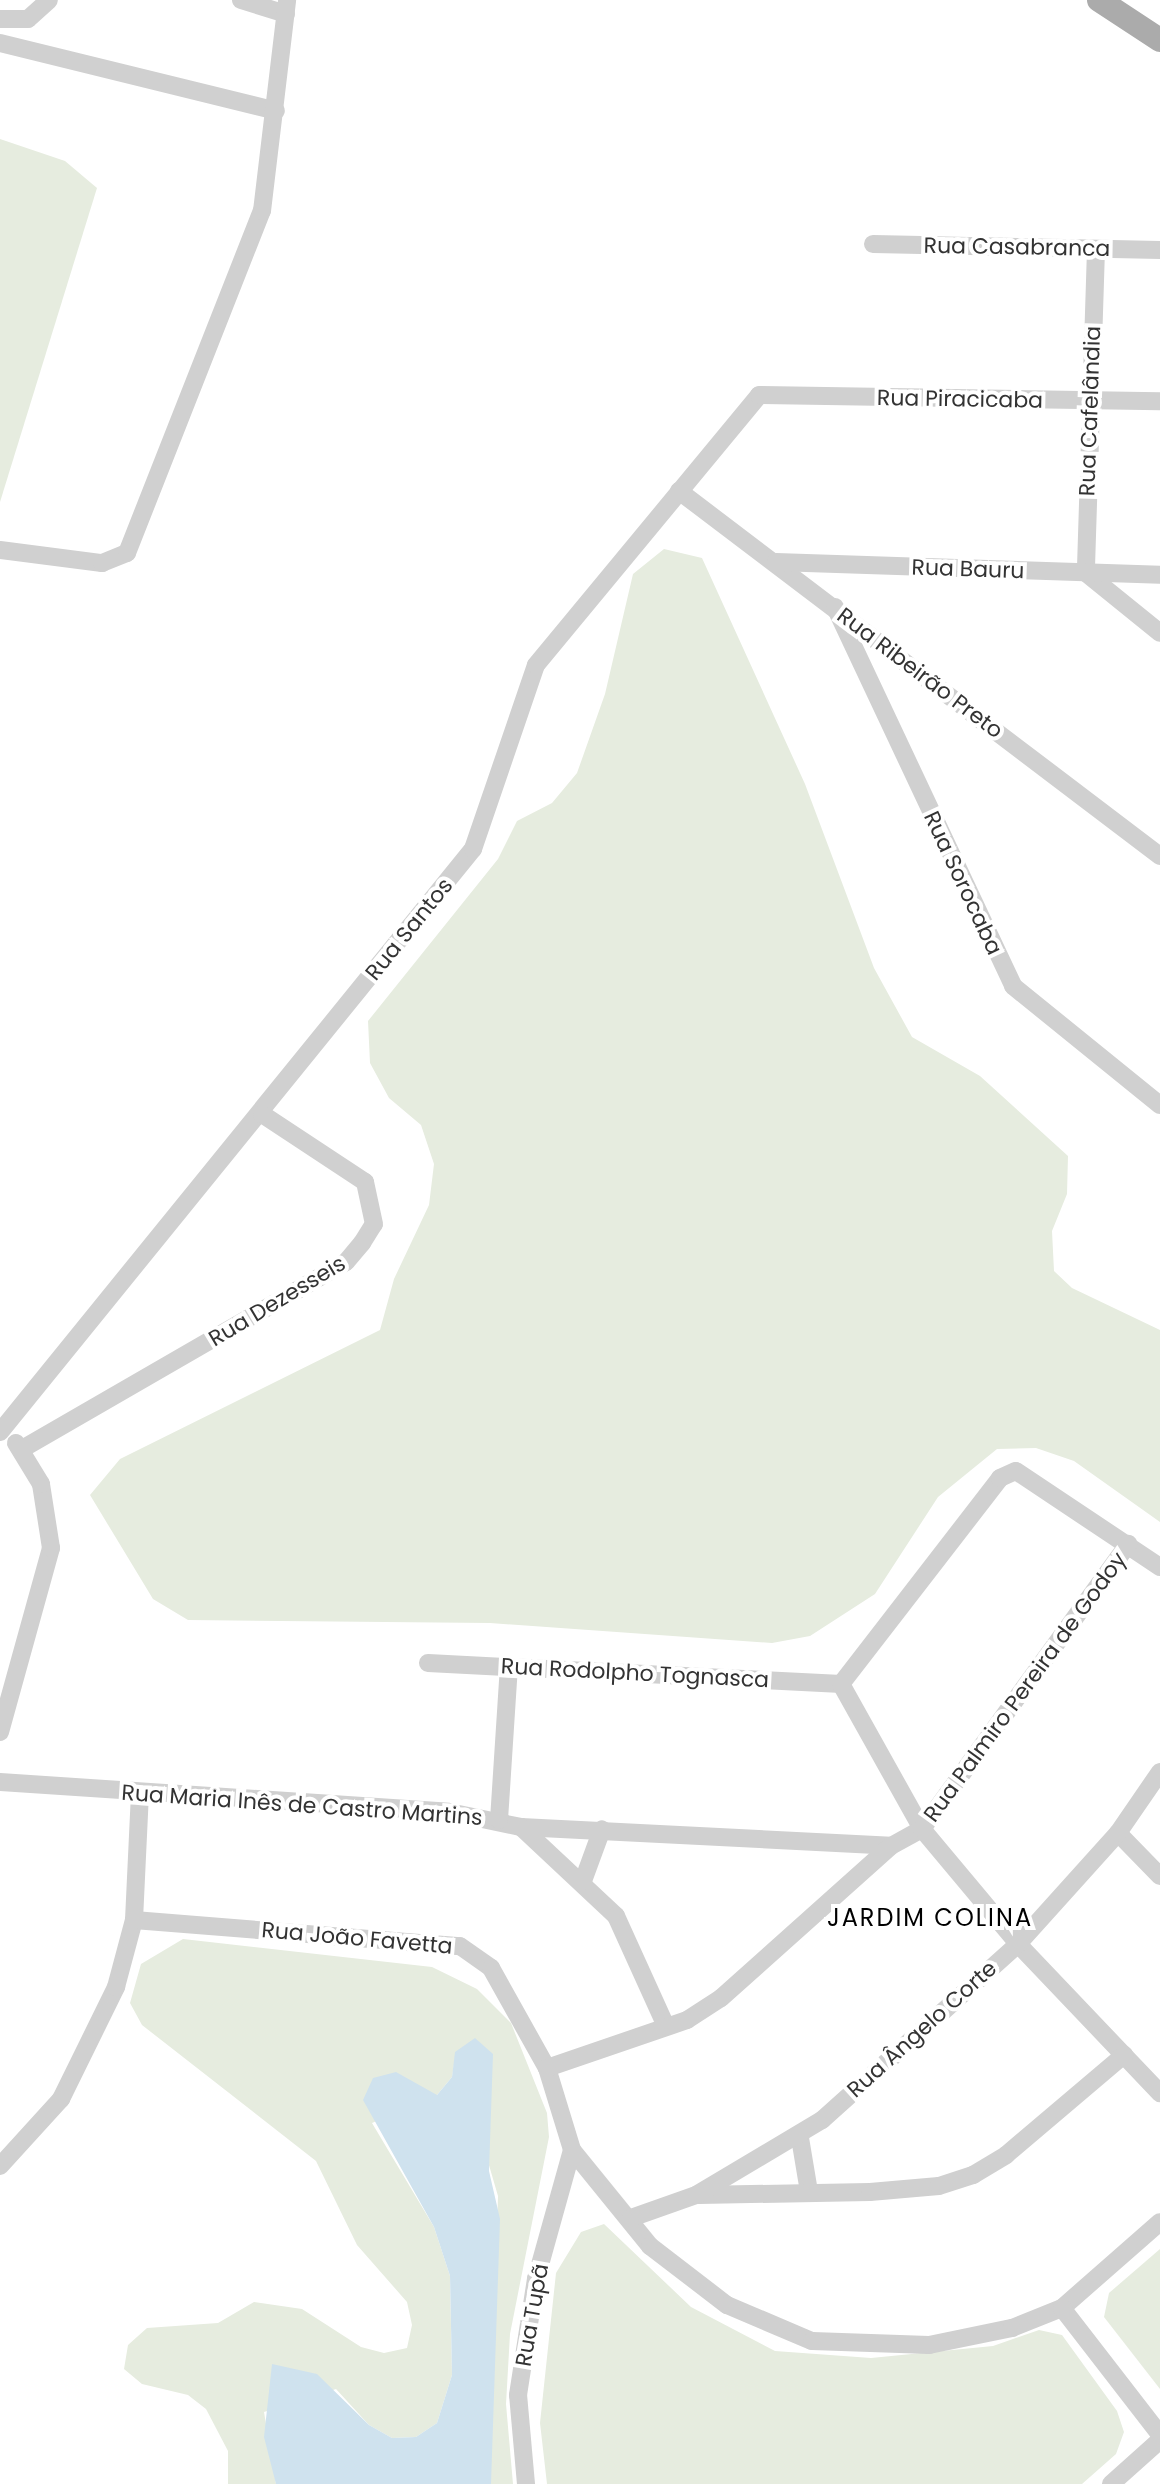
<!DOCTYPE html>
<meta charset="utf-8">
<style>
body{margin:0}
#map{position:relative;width:1160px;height:2484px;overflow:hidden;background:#fff;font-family:Poppins,sans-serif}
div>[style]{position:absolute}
.green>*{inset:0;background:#e6ecdf}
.water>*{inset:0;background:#cfe2ee}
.minor>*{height:18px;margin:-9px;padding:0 9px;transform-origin:9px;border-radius:9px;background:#d0d0d0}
.major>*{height:24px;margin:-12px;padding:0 12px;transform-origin:12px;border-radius:12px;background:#ababab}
span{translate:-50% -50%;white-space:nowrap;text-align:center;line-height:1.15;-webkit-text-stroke:8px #fff;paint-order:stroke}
.street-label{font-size:22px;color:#333}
.neighbourhood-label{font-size:24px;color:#000;letter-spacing:2px}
</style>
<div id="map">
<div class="green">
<div style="clip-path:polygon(0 139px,65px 161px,97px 188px,0 502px)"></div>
<div style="clip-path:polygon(664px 549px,702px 558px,805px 784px,874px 968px,912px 1037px,980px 1076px,1068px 1156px,1067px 1194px,1052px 1231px,1054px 1271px,1072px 1288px,1160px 1330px,1160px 1522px,1074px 1461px,1036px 1448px,997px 1449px,938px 1497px,875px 1594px,810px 1636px,772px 1643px,490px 1623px,188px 1620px,153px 1599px,90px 1495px,120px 1459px,380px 1330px,394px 1279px,429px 1205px,434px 1164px,421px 1125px,389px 1098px,370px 1063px,368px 1021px,498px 859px,517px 821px,552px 803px,577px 773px,605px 694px,633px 574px)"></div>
<div style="clip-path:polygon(183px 1939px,432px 1967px,477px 1989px,511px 2023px,547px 2113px,549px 2137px,510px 2334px,506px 2404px,513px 2484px,491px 2484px,490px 2456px,498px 2196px,456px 2052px,452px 2077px,437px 2095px,372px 2123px,434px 2227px,450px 2276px,452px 2375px,437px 2423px,416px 2437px,392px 2438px,369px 2425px,336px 2389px,264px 2412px,276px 2484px,228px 2484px,228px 2451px,206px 2409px,188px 2395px,142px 2384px,124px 2369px,128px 2345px,147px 2328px,218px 2323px,254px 2302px,302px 2309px,361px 2347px,384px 2353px,407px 2348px,412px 2325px,407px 2302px,357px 2245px,316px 2161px,142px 2025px,130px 2003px,141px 1964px)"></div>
<div style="clip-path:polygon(604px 2224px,691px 2307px,775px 2351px,871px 2358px,993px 2346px,1039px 2330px,1062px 2335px,1117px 2411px,1124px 2432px,1116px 2454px,1082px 2484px,547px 2484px,540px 2423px,556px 2273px,581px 2232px)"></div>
<div style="clip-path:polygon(1160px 2249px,1160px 2389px,1104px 2317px,1109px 2293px)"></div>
</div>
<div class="water">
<div style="clip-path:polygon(475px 2038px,493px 2054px,489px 2171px,500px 2219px,491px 2484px,276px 2484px,264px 2437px,272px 2364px,317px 2374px,369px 2425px,392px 2438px,416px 2437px,437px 2423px,452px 2375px,450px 2276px,434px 2227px,363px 2100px,373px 2078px,396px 2072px,437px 2095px,452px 2077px,455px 2052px)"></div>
</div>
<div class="minor">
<div style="left:241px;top:0;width:47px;rotate:17.3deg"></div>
<div style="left:0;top:19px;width:28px"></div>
<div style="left:28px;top:19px;width:28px;rotate:-42deg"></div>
<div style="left:0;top:43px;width:284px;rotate:13.8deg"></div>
<div style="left:873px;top:244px;width:287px;rotate:1.2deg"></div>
<div style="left:1096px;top:249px;width:324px;rotate:91.8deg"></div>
<div style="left:1086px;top:573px;width:95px;rotate:39deg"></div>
<div style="left:679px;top:491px;width:604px;rotate:37.19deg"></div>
<div style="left:0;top:550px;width:103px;rotate:7.3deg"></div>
<div style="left:102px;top:563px;width:27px;rotate:-22deg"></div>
<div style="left:127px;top:553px;width:368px;rotate:-68.5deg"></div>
<div style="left:262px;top:211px;width:212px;rotate:-83.2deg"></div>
<div style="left:776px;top:562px;width:384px;rotate:1.9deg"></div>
<div style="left:835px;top:607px;width:419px;rotate:64.8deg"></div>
<div style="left:1013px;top:986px;width:189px;rotate:39deg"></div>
<div style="left:0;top:1432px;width:751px;rotate:-50.95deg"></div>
<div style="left:473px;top:849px;width:194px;rotate:-71.1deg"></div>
<div style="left:536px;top:665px;width:350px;rotate:-50.4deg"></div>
<div style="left:759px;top:395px;width:401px;rotate:0.9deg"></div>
<div style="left:22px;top:1449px;width:374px;rotate:-30deg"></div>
<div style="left:346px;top:1262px;width:25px;rotate:-50deg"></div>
<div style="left:362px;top:1243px;width:22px;rotate:-58deg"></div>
<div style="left:374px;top:1224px;width:43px;rotate:-102.1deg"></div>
<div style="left:365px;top:1182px;width:123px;rotate:-146.6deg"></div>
<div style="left:428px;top:1663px;width:414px;rotate:2.9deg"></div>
<div style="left:841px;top:1684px;width:166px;rotate:60.8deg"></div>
<div style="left:922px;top:1829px;width:150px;rotate:50.1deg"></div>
<div style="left:1018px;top:1944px;width:206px;rotate:46.4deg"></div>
<div style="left:841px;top:1684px;width:260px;rotate:-52.3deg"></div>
<div style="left:1000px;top:1478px;width:17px;rotate:-24deg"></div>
<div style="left:1016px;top:1471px;width:173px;rotate:33.7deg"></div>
<div style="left:0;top:1732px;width:191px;rotate:-74.5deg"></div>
<div style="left:51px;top:1548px;width:65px;rotate:-98.9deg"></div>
<div style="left:41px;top:1484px;width:48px;rotate:-121.4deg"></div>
<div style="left:0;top:1782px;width:450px;rotate:3.8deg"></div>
<div style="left:449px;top:1812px;width:74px;rotate:11.8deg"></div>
<div style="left:521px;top:1827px;width:370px;rotate:2.9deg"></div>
<div style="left:499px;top:1820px;width:154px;rotate:-86.3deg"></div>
<div style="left:521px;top:1827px;width:130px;rotate:43.1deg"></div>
<div style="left:616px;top:1916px;width:121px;rotate:65.6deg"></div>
<div style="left:1118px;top:1833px;width:60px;rotate:45.7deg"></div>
<div style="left:583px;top:1881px;width:55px;rotate:-69.9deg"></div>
<div style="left:134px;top:1920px;width:327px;rotate:4.6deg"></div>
<div style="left:460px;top:1946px;width:38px;rotate:35deg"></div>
<div style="left:491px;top:1968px;width:115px;rotate:60.8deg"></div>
<div style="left:547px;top:2068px;width:86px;rotate:73deg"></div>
<div style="left:572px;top:2150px;width:124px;rotate:50.9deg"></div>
<div style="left:650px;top:2246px;width:97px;rotate:37.5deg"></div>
<div style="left:727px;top:2305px;width:92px;rotate:23deg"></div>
<div style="left:812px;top:2341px;width:117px;rotate:2deg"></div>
<div style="left:929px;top:2345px;width:85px;rotate:-11.6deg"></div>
<div style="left:1012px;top:2328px;width:54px;rotate:-21.8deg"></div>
<div style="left:1062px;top:2308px;width:130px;rotate:-41.3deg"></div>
<div style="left:547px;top:2068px;width:148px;rotate:-18.9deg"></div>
<div style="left:687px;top:2020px;width:40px;rotate:-32.9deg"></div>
<div style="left:721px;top:1998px;width:228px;rotate:-41.8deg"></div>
<div style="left:891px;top:1846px;width:35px;rotate:-29deg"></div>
<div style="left:922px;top:1829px;width:352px;rotate:-54.1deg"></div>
<div style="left:800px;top:2138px;width:55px;rotate:80.5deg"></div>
<div style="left:0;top:2166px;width:91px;rotate:-47.7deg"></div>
<div style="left:61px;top:2099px;width:125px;rotate:-63.8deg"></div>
<div style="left:116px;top:1987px;width:69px;rotate:-75deg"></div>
<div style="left:134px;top:1920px;width:126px;rotate:-87.3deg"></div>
<div style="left:699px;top:2195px;width:171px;rotate:-1deg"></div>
<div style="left:870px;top:2192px;width:69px;rotate:-5deg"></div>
<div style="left:939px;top:2186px;width:36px;rotate:-18deg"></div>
<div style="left:973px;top:2175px;width:39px;rotate:-31deg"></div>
<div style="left:1006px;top:2155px;width:155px;rotate:-40.3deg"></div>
<div style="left:631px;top:2218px;width:69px;rotate:-19.5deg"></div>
<div style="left:696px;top:2195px;width:147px;rotate:-30.8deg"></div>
<div style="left:822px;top:2120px;width:263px;rotate:-41.9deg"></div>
<div style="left:1018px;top:1944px;width:149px;rotate:-48deg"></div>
<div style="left:1118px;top:1833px;width:74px;rotate:-55.5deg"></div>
<div style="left:1062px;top:2308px;width:160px;rotate:52.3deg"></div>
<div style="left:526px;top:2484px;width:89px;rotate:-95.1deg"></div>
<div style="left:518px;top:2395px;width:117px;rotate:-81.2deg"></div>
<div style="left:536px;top:2279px;width:134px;rotate:-74.4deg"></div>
<div style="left:1111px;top:2484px;width:66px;rotate:-41.9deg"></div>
</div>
<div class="major">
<div style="left:1099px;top:0;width:73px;rotate:33.3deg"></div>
</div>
<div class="street-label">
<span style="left:1017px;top:247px;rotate:1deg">Rua Casabranca</span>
<span style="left:960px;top:399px;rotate:1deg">Rua Piracicaba</span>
<span style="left:1090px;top:411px;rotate:-88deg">Rua Cafelândia</span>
<span style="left:968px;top:569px;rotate:2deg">Rua Bauru</span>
<span style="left:920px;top:673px;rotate:37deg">Rua Ribeirão Preto</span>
<span style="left:963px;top:883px;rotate:65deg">Rua Sorocaba</span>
<span style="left:409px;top:929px;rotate:-51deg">Rua Santos</span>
<span style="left:277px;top:1301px;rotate:-31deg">Rua Dezesseis</span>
<span style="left:635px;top:1673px;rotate:3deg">Rua Rodolpho Tognasca</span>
<span style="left:1025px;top:1687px;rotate:-54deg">Rua Palmiro Pereira de Godoy</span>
<span style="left:302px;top:1805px;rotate:4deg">Rua Maria Inês de Castro Martins</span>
<span style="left:357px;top:1938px;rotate:5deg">Rua João Favetta</span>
<span style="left:922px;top:2029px;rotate:-42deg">Rua Ângelo Corte</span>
<span style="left:532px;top:2315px;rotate:-80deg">Rua Tupã</span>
</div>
<div class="neighbourhood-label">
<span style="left:930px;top:1918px">JARDIM COLINA</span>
</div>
</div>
